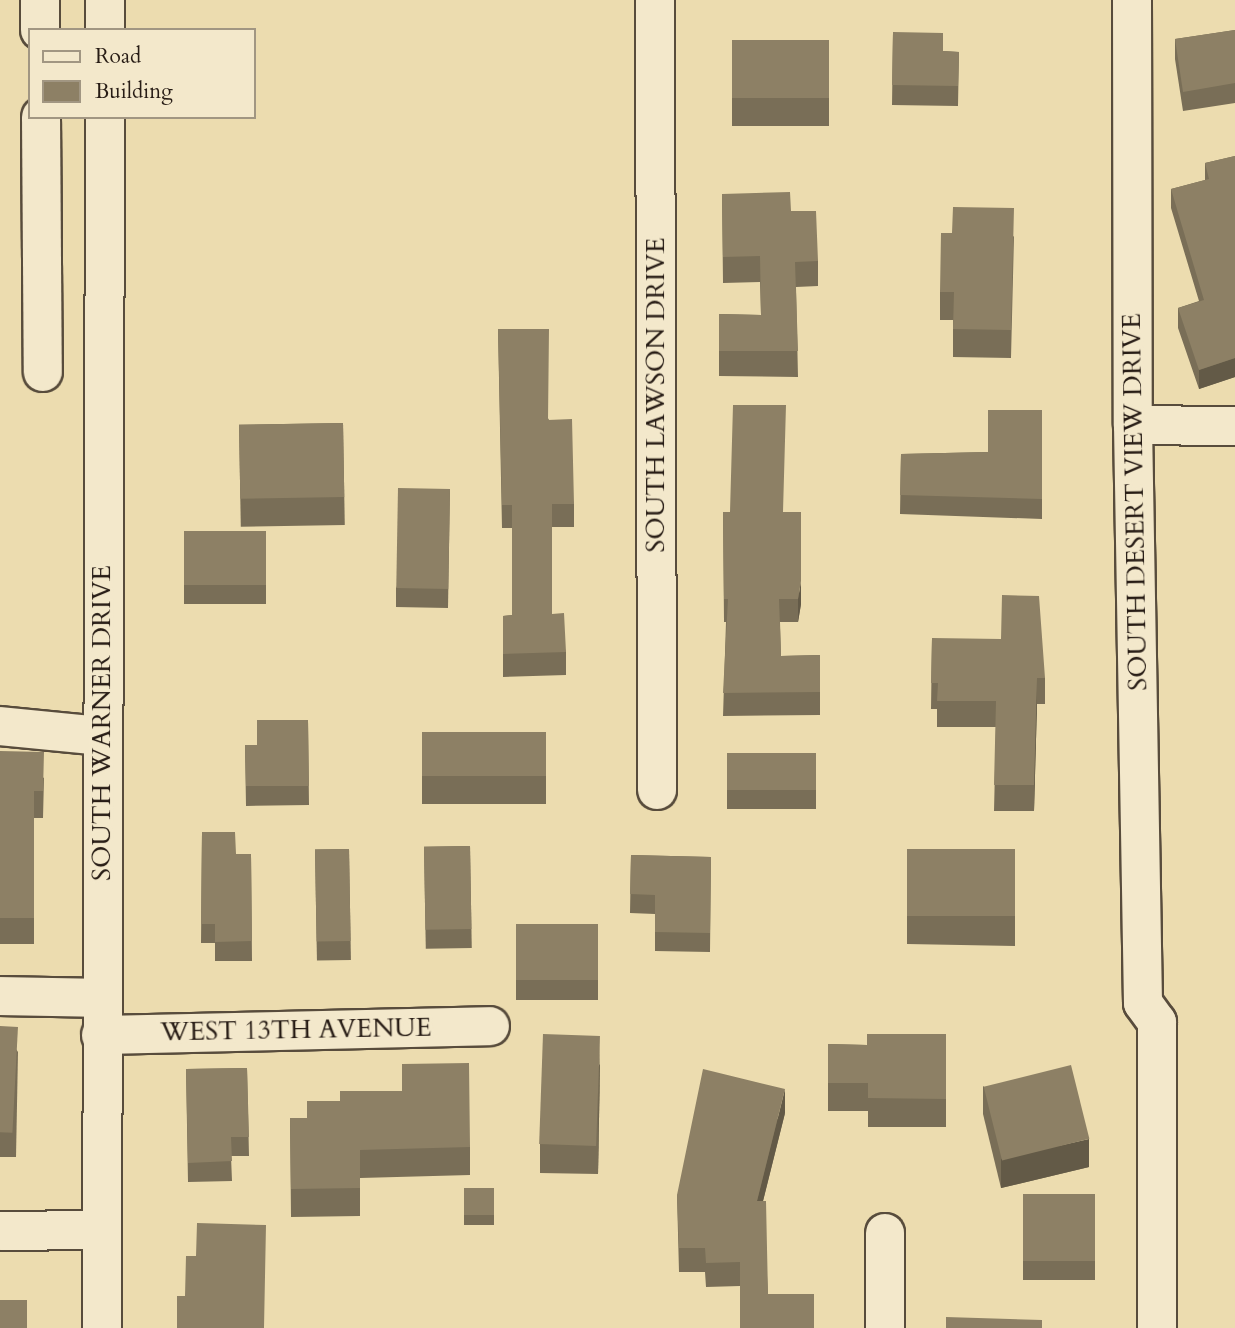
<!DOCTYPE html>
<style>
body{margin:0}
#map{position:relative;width:1235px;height:1328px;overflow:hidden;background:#ecdcaf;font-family:Cardo,serif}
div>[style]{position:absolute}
.roads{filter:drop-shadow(2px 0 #584c3c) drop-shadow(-2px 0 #584c3c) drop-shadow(0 2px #584c3c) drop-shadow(0 -2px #584c3c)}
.minor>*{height:38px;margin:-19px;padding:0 19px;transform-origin:19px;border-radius:19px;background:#f3e8cb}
.wall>*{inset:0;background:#796e57;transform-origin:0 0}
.shaded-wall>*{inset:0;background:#635a47}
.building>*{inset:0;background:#8d8065;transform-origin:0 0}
span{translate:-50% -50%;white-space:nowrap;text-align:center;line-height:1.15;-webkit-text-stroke:6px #f3e8cb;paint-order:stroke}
.street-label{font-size:26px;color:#271c15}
.legend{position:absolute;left:28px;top:28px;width:228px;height:91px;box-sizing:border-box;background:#f3e8cb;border:2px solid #a19682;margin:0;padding:9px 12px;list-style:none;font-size:21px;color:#271c15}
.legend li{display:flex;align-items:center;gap:14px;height:35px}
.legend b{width:35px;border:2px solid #a19682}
</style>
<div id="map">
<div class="roads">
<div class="minor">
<div style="left:40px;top:0;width:30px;rotate:90deg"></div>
<div style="left:655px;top:0;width:790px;rotate:89.85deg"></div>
<div style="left:1132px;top:0;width:425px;rotate:89.9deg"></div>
<div style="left:1133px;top:425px;width:578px;rotate:89.01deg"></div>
<div style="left:1143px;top:1003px;width:24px;rotate:54deg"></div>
<div style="left:1157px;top:1022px;width:306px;rotate:90deg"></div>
<div style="left:105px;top:30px;width:30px;rotate:-90deg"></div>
<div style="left:41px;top:117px;width:255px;rotate:89.6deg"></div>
<div style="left:1133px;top:425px;width:102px;rotate:0.6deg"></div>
<div style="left:0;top:726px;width:102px;rotate:5.6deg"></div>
<div style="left:0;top:996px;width:101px;rotate:1.1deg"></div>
<div style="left:101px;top:1035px;width:389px;rotate:-1.3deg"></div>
<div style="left:0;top:1231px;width:101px;rotate:-0.6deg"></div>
<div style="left:885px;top:1233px;width:95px;rotate:90deg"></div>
<div style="left:102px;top:1328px;width:1211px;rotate:-89.86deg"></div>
</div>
</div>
<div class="wall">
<div style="clip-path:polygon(1235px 30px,1235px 103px,1183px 111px,1175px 59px,1175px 39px)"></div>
<div style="clip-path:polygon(893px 32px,943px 51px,959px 52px,958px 106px,892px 105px)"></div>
<div style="left:732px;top:40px;width:97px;height:86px"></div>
<div style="clip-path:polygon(1235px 156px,1235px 377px,1199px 389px,1178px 328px,1178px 308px,1199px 301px,1171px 208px,1171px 189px,1205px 180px,1205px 163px)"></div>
<div style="clip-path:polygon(722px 194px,791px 211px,818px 261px,818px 286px,796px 287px,798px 377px,719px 376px,719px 314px,761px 315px,760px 282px,723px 283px)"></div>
<div style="clip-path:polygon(1014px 236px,1011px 358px,953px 357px,953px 320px,940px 320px,940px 292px)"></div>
<div style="clip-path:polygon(498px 329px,549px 420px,574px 504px,574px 527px,552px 527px,552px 614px,566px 652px,566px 675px,503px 677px,503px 616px,512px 615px,512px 528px,502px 528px)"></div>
<div style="clip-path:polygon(1042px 410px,1042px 519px,900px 514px,901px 454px,988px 452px)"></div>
<div style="left:343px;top:423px;width:102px;height:104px;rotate:89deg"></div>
<div style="clip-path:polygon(450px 489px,448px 608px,396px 607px,396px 588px)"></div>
<div style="clip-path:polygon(723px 512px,784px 512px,801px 604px,798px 622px,780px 622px,781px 656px,820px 655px,820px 715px,723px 716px,726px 622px,724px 622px)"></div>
<div style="left:266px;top:531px;width:73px;height:82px;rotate:90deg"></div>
<div style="clip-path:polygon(932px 638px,1045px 678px,1045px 704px,1037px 704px,1034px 811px,994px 811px,996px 727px,937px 727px,937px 709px,931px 709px)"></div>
<div style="clip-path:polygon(308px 720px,309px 805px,246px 806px,245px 745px,257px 745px)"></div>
<div style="left:422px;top:732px;width:124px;height:72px"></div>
<div style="clip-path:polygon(0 751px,44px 778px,43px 818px,34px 818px,34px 944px,0 944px)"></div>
<div style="left:727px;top:753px;width:89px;height:56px"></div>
<div style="clip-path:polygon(202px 832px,236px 854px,251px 854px,252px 961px,215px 961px,215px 943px,201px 943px)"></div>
<div style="left:470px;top:846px;width:102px;height:46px;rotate:89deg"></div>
<div style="left:349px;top:849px;width:111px;height:34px;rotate:89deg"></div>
<div style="clip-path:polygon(1015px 849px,1015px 946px,907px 944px,907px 916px)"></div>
<div style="clip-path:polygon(631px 855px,711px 857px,710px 952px,655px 951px,655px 914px,630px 913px)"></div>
<div style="left:598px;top:924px;width:76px;height:82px;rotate:90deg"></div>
<div style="clip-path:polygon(0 1026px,18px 1052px,16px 1157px,0 1157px)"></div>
<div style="clip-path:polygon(946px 1034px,946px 1127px,868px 1127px,868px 1111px,828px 1111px,828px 1044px,867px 1045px)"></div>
<div style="clip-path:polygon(600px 1064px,598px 1174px,540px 1173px,540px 1144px)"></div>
<div style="clip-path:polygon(247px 1068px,249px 1156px,231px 1156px,232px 1181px,188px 1182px,186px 1069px)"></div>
<div style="clip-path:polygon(983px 1086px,1089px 1167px,1001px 1188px,983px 1114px)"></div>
<div style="clip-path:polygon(785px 1113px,763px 1201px,768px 1294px,814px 1328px,740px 1286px,706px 1287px,705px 1272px,679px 1272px,677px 1195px)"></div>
<div style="clip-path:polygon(290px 1118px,470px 1147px,470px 1175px,360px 1178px,360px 1216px,291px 1217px)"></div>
<div style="left:464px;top:1188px;width:30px;height:37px"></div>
<div style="left:1023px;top:1194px;width:72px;height:86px"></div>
</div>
<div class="shaded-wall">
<div style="clip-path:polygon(1235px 358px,1235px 377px,1199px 389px,1199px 370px)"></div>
<div style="clip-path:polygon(801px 581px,801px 604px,798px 622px,798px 599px)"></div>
<div style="clip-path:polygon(1037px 678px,1037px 704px,1034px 811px,1034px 785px)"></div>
<div style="clip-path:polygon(600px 1036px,600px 1064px,598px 1174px,598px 1146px)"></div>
<div style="clip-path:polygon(785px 1089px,785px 1113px,757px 1225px,757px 1201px)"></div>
<div style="clip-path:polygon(1089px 1139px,1089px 1167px,1001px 1188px,1001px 1159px)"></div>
</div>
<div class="building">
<div style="clip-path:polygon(1235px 30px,1235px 83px,1183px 92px,1175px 39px)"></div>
<div style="clip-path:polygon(893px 32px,943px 33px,943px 51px,959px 52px,958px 86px,892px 85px)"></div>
<div style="left:732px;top:40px;width:97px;height:58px"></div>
<div style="clip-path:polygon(1235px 156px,1235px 358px,1199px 370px,1178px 308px,1204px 300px,1171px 189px,1209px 179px,1205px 163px)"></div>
<div style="clip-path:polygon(790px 192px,791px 211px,816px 211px,818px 261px,795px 262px,798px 351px,719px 351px,719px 314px,761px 315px,760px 256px,723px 257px,722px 194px)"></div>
<div style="clip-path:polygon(953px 207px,1014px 208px,1011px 330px,953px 329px,954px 292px,940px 292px,941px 233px,952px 233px)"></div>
<div style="clip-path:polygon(498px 329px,549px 329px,548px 420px,572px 419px,574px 504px,552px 504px,552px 614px,564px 613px,566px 652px,503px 654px,503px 616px,512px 615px,512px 505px,502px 505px)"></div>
<div style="clip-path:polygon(733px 405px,786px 405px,783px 512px,801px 512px,801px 581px,798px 599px,779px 599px,781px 656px,820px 655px,820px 692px,723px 693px,728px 599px,724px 599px,723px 512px,730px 512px)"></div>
<div style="clip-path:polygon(988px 410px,1042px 410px,1042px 499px,900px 495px,901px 454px,988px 452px)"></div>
<div style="left:343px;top:423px;width:74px;height:104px;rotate:89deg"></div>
<div style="left:398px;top:488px;width:52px;height:100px;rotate:1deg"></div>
<div style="left:266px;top:531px;width:54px;height:82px;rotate:90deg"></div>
<div style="clip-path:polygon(1002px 595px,1039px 596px,1045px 678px,1037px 678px,1034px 785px,994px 785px,996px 701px,937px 701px,938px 683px,931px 683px,932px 638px,1001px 639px)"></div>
<div style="clip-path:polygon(257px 720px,308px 720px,309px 786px,246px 786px,245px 745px,257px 745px)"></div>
<div style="left:422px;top:732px;width:124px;height:44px"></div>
<div style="clip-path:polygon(0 751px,44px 752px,43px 791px,34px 791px,34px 918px,0 918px)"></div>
<div style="left:727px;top:753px;width:89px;height:37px"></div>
<div style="clip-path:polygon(202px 832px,235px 832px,236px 854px,251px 854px,252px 941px,215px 942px,215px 924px,201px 924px)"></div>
<div style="left:470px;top:846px;width:83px;height:46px;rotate:89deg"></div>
<div style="left:349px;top:849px;width:92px;height:34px;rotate:89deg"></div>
<div style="left:907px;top:849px;width:108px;height:67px"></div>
<div style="clip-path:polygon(631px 855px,711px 857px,710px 933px,655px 932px,655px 895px,630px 894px)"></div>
<div style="left:598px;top:924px;width:56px;height:82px;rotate:90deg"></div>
<div style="left:0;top:1026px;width:18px;height:106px;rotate:3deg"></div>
<div style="left:543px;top:1034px;width:57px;height:110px;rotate:2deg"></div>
<div style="clip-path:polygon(867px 1034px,946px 1034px,946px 1099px,868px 1098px,868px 1083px,828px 1083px,828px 1044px,867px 1045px)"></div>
<div style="clip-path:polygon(469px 1063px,470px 1147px,360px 1150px,360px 1188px,291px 1189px,290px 1118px,307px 1118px,307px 1101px,340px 1101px,340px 1091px,402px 1091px,402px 1064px)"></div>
<div style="left:1071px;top:1065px;width:76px;height:90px;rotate:76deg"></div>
<div style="clip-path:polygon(247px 1068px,249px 1137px,231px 1137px,232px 1161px,188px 1163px,186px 1069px)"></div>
<div style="clip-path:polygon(703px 1069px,785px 1089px,757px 1201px,766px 1201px,768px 1294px,814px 1294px,814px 1328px,740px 1328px,740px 1262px,706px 1263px,705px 1248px,679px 1248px,677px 1195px)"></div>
<div style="left:464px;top:1188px;width:30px;height:27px"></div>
<div style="left:1023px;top:1194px;width:72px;height:67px"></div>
<div style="clip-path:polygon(197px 1223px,266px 1225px,264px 1328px,177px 1328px,177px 1296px,185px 1296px,186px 1256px,196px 1256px)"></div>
<div style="left:0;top:1300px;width:27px;height:28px"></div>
<div style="clip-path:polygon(946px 1317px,1042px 1320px,1042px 1328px,946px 1328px)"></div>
</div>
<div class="street-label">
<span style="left:656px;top:395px;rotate:-90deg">SOUTH LAWSON DRIVE</span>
<span style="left:1135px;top:502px;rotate:-91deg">SOUTH DESERT VIEW DRIVE</span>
<span style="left:102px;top:723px;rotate:-90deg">SOUTH WARNER DRIVE</span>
<span style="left:296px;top:1030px;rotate:-1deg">WEST 13TH AVENUE</span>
</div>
<ul class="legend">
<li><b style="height:9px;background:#f3e8cb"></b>Road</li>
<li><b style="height:19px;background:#8d8065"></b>Building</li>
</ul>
</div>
